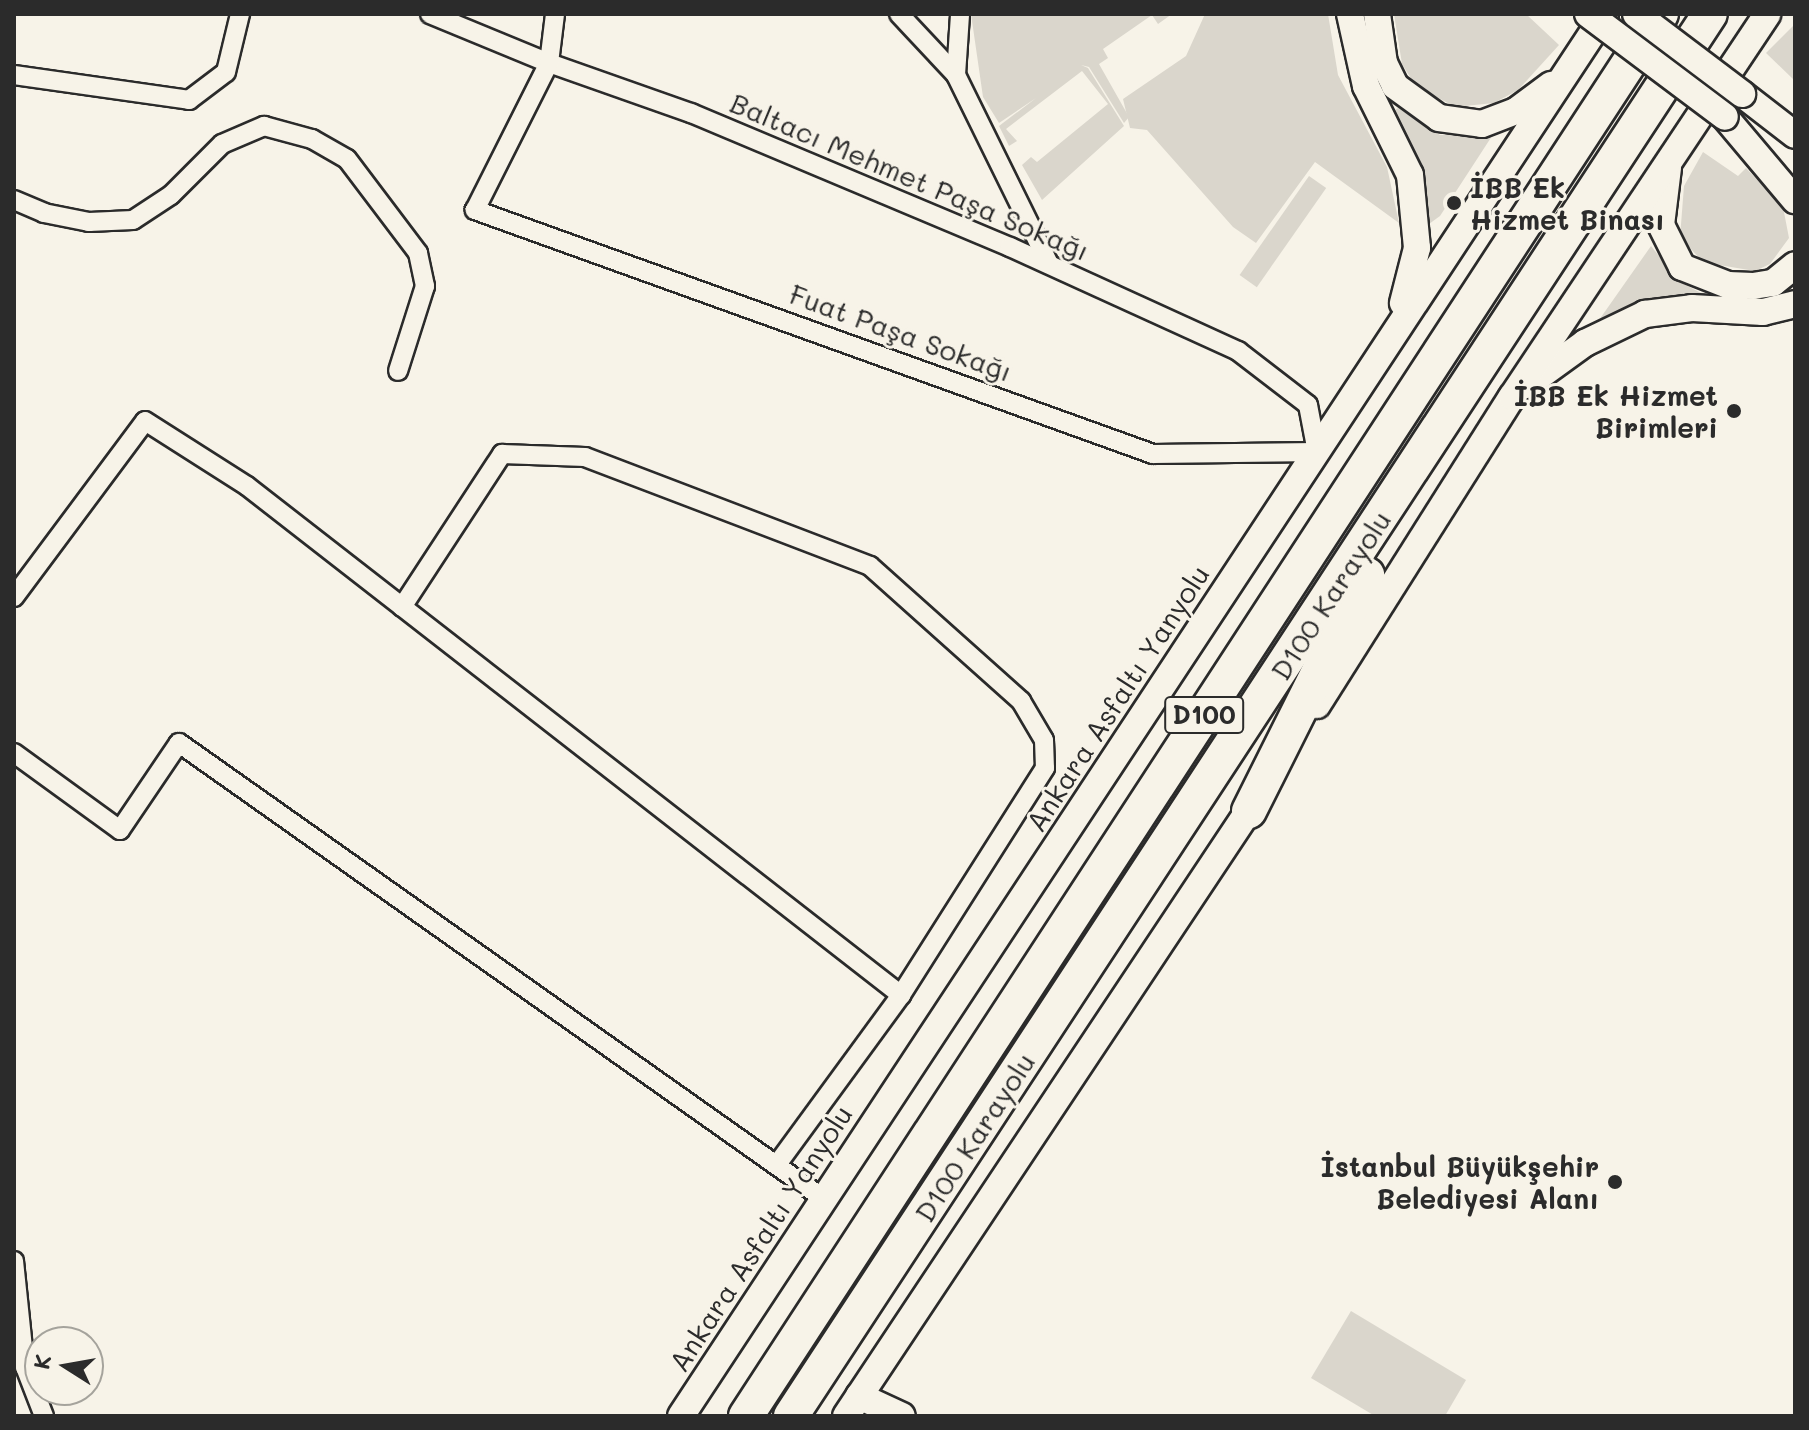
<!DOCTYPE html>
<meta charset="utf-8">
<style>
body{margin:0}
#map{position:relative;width:1809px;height:1430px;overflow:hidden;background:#f7f3e8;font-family:Mali,sans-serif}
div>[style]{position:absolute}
.green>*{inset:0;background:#dad6cc;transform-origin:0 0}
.roads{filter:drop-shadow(2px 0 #2b2b2b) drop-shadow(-2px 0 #2b2b2b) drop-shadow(0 2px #2b2b2b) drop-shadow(0 -2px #2b2b2b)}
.street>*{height:18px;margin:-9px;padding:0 9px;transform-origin:9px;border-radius:9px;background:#f7f3e8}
.secondary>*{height:26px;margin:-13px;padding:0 13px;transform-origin:13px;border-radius:13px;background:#f7f3e8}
.highway>*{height:34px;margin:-17px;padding:0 17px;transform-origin:17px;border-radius:17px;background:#f7f3e8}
.bridges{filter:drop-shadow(2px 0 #2b2b2b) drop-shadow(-2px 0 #2b2b2b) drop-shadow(0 2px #2b2b2b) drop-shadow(0 -2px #2b2b2b)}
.secondary-bridge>*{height:26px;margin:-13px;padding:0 13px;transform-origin:13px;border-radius:13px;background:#f7f3e8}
.dots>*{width:22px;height:22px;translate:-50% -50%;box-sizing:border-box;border:4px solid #f7f3e8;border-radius:50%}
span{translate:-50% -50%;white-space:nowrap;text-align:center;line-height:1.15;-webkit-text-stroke:6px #f7f3e8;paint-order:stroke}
.shield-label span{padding:2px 6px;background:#f7f3e8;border:2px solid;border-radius:6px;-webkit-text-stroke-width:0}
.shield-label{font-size:26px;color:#2b2b2b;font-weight:700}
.street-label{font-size:28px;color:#2b2b2b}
.poi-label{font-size:28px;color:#2b2b2b;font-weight:700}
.left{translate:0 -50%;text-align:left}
.right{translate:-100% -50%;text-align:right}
.frame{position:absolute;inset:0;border:16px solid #2b2b2b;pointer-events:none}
.north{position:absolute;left:24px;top:1326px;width:80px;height:80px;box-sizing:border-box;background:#f7f3e8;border:2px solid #a5a39c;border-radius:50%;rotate:281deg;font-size:22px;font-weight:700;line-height:32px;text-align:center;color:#2b2b2b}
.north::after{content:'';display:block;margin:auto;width:28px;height:36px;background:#2b2b2b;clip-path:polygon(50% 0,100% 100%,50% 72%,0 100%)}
</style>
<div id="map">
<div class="green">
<div style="clip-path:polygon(971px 14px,1172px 14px,1158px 24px,1152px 15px,1103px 49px,1108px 58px,1099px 64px,1129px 117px,1124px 123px,1089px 67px,1081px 65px,1088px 68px,1124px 126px,1042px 200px,1022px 165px,1031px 157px,1037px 162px,1108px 104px,1082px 71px,1006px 129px,1017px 141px,1009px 146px,999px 126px,1036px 98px,999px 123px,983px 97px)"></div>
<div style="clip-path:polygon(1205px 14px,1328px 14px,1338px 75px,1387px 167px,1399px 223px,1315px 162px,1256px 243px,1233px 227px,1147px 130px,1130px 128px,1123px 99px,1186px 56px)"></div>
<div style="clip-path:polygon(1394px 14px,1526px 14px,1559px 45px,1518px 90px,1494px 103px,1455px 107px,1415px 85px,1402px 64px)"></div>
<div style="clip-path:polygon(1795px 24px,1795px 81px,1766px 53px)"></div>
<div style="clip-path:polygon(1398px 108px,1440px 135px,1494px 133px,1440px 216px,1429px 224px,1423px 185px,1389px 114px)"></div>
<div style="clip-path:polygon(1703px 152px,1738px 176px,1746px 168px,1783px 207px,1789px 238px,1770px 264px,1755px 271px,1719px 265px,1701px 260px,1680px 237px,1684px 186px)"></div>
<div style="left:1309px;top:176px;width:21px;height:121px;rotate:35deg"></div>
<div style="clip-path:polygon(1651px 246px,1680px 282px,1701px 293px,1683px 293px,1683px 298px,1599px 320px)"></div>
<div style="clip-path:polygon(1351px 1311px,1466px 1380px,1445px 1416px,1375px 1416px,1311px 1378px)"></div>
</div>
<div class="roads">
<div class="street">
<div style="left:430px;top:14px;width:129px;rotate:22.4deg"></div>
<div style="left:549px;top:63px;width:151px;rotate:19.4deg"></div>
<div style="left:691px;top:113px;width:346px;rotate:22.8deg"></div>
<div style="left:1010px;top:247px;width:251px;rotate:24.5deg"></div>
<div style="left:1238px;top:351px;width:88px;rotate:37.6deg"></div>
<div style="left:1308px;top:405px;width:48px;rotate:79.2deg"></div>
<div style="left:1317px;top:452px;width:164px;rotate:179.3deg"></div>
<div style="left:1153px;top:454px;width:721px;rotate:-160.21deg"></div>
<div style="left:475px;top:210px;width:165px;rotate:-63.3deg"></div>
<div style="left:549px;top:63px;width:49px;rotate:-83deg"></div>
<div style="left:899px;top:14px;width:83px;rotate:46.9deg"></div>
<div style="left:956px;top:75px;width:211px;rotate:63.8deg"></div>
<div style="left:14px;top:75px;width:177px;rotate:8.1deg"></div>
<div style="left:189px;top:100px;width:46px;rotate:-37.1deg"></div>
<div style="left:226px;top:72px;width:60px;rotate:-76.4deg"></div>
<div style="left:956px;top:75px;width:61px;rotate:-86.2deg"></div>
<div style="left:14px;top:200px;width:33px;rotate:23deg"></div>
<div style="left:44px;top:213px;width:46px;rotate:11.3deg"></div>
<div style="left:89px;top:222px;width:44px;rotate:-2.6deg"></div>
<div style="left:133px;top:220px;width:45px;rotate:-33.3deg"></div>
<div style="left:171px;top:195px;width:72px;rotate:-45deg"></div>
<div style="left:222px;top:144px;width:46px;rotate:-23.2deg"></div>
<div style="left:264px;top:126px;width:50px;rotate:15.2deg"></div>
<div style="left:312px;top:139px;width:40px;rotate:29.7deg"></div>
<div style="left:347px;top:159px;width:118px;rotate:52.9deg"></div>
<div style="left:418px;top:253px;width:34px;rotate:78deg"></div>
<div style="left:425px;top:286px;width:89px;rotate:107.6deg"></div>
<div style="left:14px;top:597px;width:219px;rotate:-53.3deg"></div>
<div style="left:145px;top:421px;width:121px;rotate:32.5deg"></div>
<div style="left:247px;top:486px;width:829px;rotate:37.89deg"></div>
<div style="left:901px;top:995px;width:208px;rotate:126.2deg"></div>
<div style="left:402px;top:607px;width:183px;rotate:-56.8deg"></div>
<div style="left:502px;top:454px;width:83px;rotate:2.1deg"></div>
<div style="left:585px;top:457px;width:305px;rotate:20.9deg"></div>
<div style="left:870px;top:566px;width:203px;rotate:41.8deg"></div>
<div style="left:1021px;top:701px;width:45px;rotate:59.5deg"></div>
<div style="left:1044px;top:740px;width:28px;rotate:88deg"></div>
<div style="left:1045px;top:768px;width:269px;rotate:122.4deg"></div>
<div style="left:14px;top:753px;width:131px;rotate:36deg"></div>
<div style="left:120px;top:830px;width:105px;rotate:-55.9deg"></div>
<div style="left:179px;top:743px;width:790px;rotate:35.26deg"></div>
<div style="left:14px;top:1261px;width:107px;rotate:84.1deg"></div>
<div style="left:25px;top:1367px;width:53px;rotate:68.8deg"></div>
</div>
<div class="secondary">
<div style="left:1350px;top:14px;width:74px;rotate:77.5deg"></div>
<div style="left:1366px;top:86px;width:99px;rotate:63.7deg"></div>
<div style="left:1410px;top:175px;width:73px;rotate:84.5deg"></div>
<div style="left:1417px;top:248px;width:57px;rotate:104.3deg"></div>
<div style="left:1377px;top:14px;width:49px;rotate:81.9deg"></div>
<div style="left:1384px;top:63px;width:25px;rotate:64deg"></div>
<div style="left:1395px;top:86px;width:54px;rotate:36deg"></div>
<div style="left:1439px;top:118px;width:43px;rotate:7.9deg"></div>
<div style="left:1482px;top:124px;width:36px;rotate:-21deg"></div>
<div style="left:1516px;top:111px;width:44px;rotate:-36.6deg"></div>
<div style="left:1742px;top:94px;width:67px;rotate:37.7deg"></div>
<div style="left:1725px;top:117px;width:109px;rotate:49.9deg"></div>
<div style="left:1668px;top:168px;width:57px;rotate:97deg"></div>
<div style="left:1661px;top:225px;width:47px;rotate:63.4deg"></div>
<div style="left:1682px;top:267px;width:49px;rotate:21.4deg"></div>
<div style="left:1728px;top:285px;width:25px;rotate:2deg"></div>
<div style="left:1753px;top:286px;width:20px;rotate:-9deg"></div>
<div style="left:1773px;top:283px;width:28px;rotate:-39deg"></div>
<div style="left:1527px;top:385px;width:72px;rotate:-35.9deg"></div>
<div style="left:1585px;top:343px;width:67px;rotate:-25.8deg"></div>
<div style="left:1645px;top:314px;width:47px;rotate:-7.3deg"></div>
<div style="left:1692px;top:308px;width:71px;rotate:3.2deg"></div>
<div style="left:1763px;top:312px;width:33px;rotate:-14deg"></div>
<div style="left:1317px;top:705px;width:365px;rotate:-57.7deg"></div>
<div style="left:1512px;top:397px;width:460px;rotate:-56.3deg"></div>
<div style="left:859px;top:1396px;width:47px;rotate:24.9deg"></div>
<div style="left:681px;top:1416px;width:1679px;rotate:-56.61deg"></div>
<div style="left:846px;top:1416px;width:746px;rotate:-56.37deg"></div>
</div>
<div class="highway">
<div style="left:1249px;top:811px;width:264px;rotate:-63.4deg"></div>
<div style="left:746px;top:1416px;width:1674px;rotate:-56.87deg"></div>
<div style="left:791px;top:1416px;width:1676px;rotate:-56.76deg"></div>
</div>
</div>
<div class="bridges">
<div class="secondary-bridge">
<div style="left:1588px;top:14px;width:171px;rotate:36.9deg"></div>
<div style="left:1636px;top:14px;width:133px;rotate:37deg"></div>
</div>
</div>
<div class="dots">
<div style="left:1454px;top:203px;background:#2b2b2b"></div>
<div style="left:1734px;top:411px;background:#2b2b2b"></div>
<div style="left:1615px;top:1182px;background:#2b2b2b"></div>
</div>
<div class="shield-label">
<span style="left:1204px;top:715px">D100</span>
</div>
<div class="street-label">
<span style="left:910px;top:176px;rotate:23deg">Baltacı Mehmet Paşa Sokağı</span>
<span style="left:901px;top:332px;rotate:20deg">Fuat Paşa Sokağı</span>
<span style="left:1330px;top:595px;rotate:-57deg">D100 Karayolu</span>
<span style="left:1117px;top:698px;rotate:-57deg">Ankara Asfaltı Yanyolu</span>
<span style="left:974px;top:1137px;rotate:-57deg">D100 Karayolu</span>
<span style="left:760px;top:1238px;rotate:-57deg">Ankara Asfaltı Yanyolu</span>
</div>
<div class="poi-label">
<span class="left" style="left:1470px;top:203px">İBB Ek<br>Hizmet Binası</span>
<span class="right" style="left:1718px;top:411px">İBB Ek Hizmet<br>Birimleri</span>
<span class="right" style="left:1599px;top:1182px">İstanbul Büyükşehir<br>Belediyesi Alanı</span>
</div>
<div class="frame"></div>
<div class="north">K</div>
</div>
